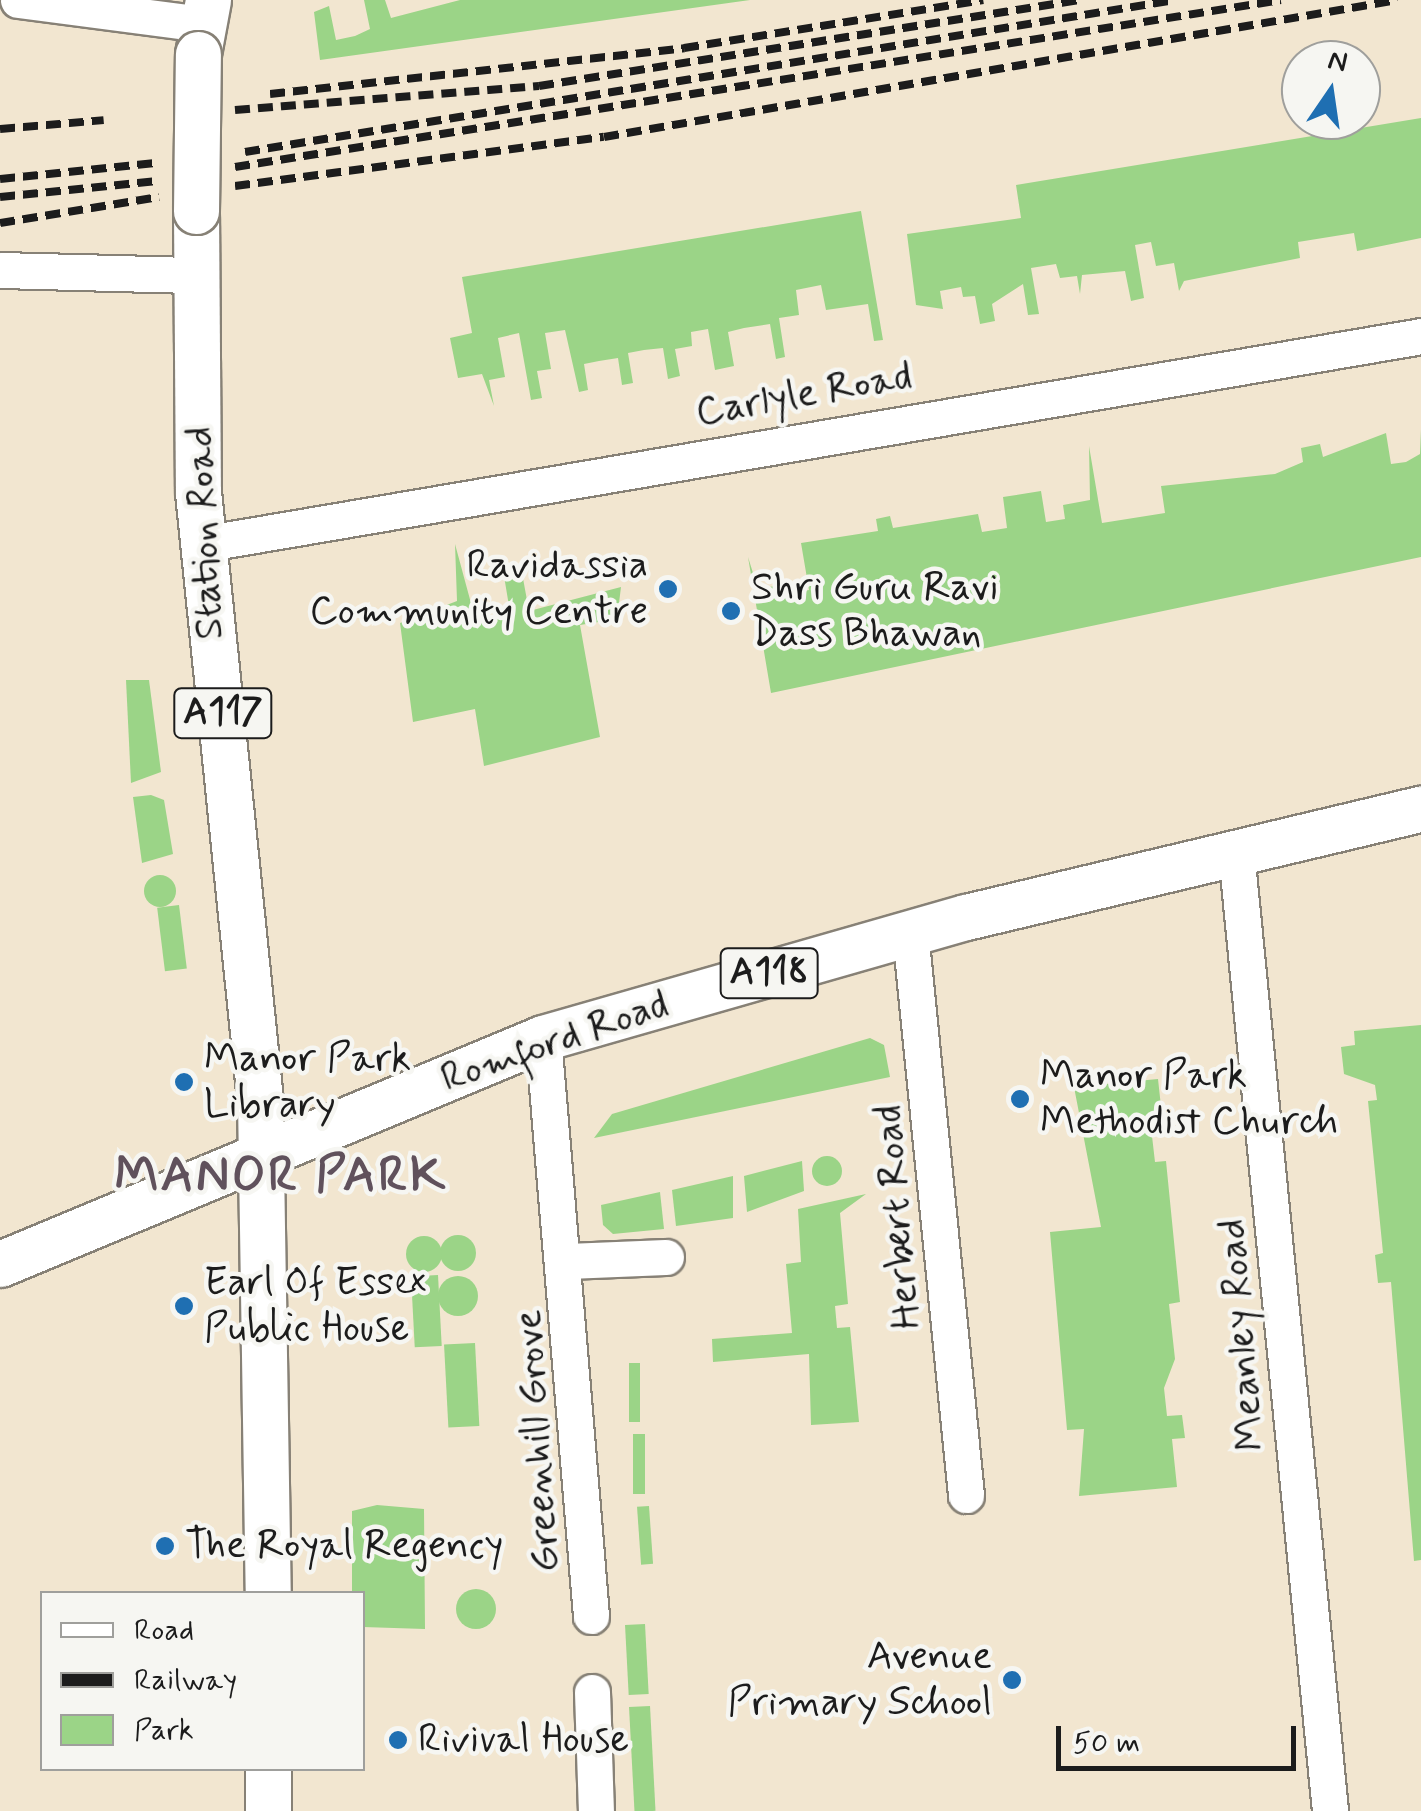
<!DOCTYPE html>
<style>
body{margin:0}
#map{position:relative;width:1421px;height:1811px;overflow:hidden;background:#f2e6d0;font-family:Mynerve,sans-serif}
div>[style]{position:absolute}
.green>*{inset:0;background:#9bd487;transform-origin:0 0}
.round{border-radius:50%}
.roads{filter:drop-shadow(2px 0 #878176) drop-shadow(-2px 0 #878176) drop-shadow(0 2px #878176) drop-shadow(0 -2px #878176)}
.minor>*{height:35px;margin:-17.5px;padding:0 17.5px;transform-origin:17.5px;border-radius:17.5px;background:#fff}
.major>*{height:45px;margin:-22.5px;padding:0 22.5px;transform-origin:22.5px;border-radius:22.5px;background:#fff}
.rail>*{height:8px;margin-top:-4px;transform-origin:0;background:repeating-linear-gradient(90deg,#1c1c1c 0 15px,transparent 0 23px)}
.bridges{filter:drop-shadow(2px 0 #878176) drop-shadow(-2px 0 #878176) drop-shadow(0 2px #878176) drop-shadow(0 -2px #878176)}
.major-bridge>*{height:45px;margin:-22.5px;padding:0 22.5px;transform-origin:22.5px;border-radius:22.5px;background:#fff}
.dots>*{width:28px;height:28px;translate:-50% -50%;box-sizing:border-box;border:5px solid #f6f6f2;border-radius:50%}
span{translate:-50% -50%;white-space:nowrap;text-align:center;line-height:1.15;-webkit-text-stroke:9px #f6f6f2;paint-order:stroke}
.shield-label span{padding:2px 8px;background:#f6f6f2;border:2px solid;border-radius:8px;-webkit-text-stroke-width:0}
.shield-label{font-size:38px;color:#1c1c1c;font-weight:700}
.street-label{font-size:40px;color:#1c1c1c}
.poi-label{font-size:40px;color:#1c1c1c}
.right{translate:-100% -50%;text-align:right}
.left{translate:0 -50%;text-align:left}
.district-label{font-size:50px;color:#60515c;font-weight:700;letter-spacing:2.5px}
.legend{position:absolute;left:40px;top:1591px;width:325px;height:180px;box-sizing:border-box;background:#f6f6f2;border:2px solid #9f9f9c;margin:0;padding:12px 18px;list-style:none;font-size:30px;color:#1c1c1c}
.legend li{display:flex;align-items:center;gap:20px;height:50px}
.legend b{width:50px;border:2px solid #9f9f9c}
.north{position:absolute;left:1281px;top:40px;width:100px;height:100px;box-sizing:border-box;background:#f6f6f2;border:2px solid #9f9f9c;border-radius:50%;rotate:13deg;font-size:28px;font-weight:700;line-height:40px;text-align:center;color:#1c1c1c}
.north::after{content:'';display:block;margin:auto;width:35px;height:45px;background:#1f6fb2;clip-path:polygon(50% 0,100% 100%,50% 72%,0 100%)}
.scale{position:absolute;left:1056px;top:1726px;width:240px;height:45px;box-sizing:border-box;border:5px solid #1c1c1c;border-top:0;padding-left:12px;font-size:30px;line-height:35px;white-space:nowrap;color:#1c1c1c;-webkit-text-stroke:8px #f6f6f2;paint-order:stroke}
</style>
<div id="map">
<div class="green">
<div style="clip-path:polygon(364px 0,385px 0,391px 18px,460px 0,750px 0,320px 60px,314px 12px,329px 6px,336px 40px,355px 36px,370px 29px)"></div>
<div style="clip-path:polygon(1421px 118px,1421px 238px,1357px 251px,1354px 233px,1298px 242px,1300px 258px,1184px 281px,1179px 291px,1174px 263px,1156px 266px,1151px 242px,1135px 245px,1144px 298px,1131px 301px,1125px 271px,1082px 275px,1080px 294px,1077px 276px,1060px 278px,1056px 264px,1031px 268px,1039px 314px,1028px 315px,1023px 284px,992px 304px,995px 321px,980px 324px,975px 296px,963px 297px,961px 287px,940px 291px,943px 309px,916px 305px,907px 234px,1021px 218px,1016px 185px)"></div>
<div style="clip-path:polygon(861px 211px,883px 340px,874px 341px,868px 304px,826px 310px,821px 285px,796px 290px,799px 315px,779px 318px,785px 357px,776px 359px,770px 324px,744px 328px,728px 332px,734px 366px,715px 370px,708px 329px,691px 332px,692px 346px,675px 349px,680px 376px,668px 379px,663px 348px,644px 350px,628px 353px,633px 383px,622px 385px,618px 358px,599px 361px,584px 364px,588px 390px,579px 392px,565px 330px,545px 333px,551px 369px,537px 371px,542px 398px,531px 400px,519px 333px,498px 338px,505px 377px,489px 380px,494px 406px,482px 374px,458px 378px,450px 338px,472px 333px,462px 277px)"></div>
<div style="clip-path:polygon(1421px 429px,1421px 557px,771px 693px,748px 557px,758px 589px,787px 584px,789px 594px,809px 590px,801px 543px,878px 531px,876px 519px,890px 516px,893px 528px,978px 514px,982px 532px,1007px 528px,1003px 497px,1041px 491px,1046px 522px,1065px 519px,1063px 505px,1090px 500px,1089px 446px,1102px 523px,1165px 513px,1161px 486px,1275px 474px,1303px 462px,1301px 448px,1320px 444px,1323px 457px,1386px 433px,1391px 464px,1406px 462px,1420px 454px)"></div>
<div style="clip-path:polygon(455px 544px,475px 618px,510px 612px,504px 576px,522px 573px,529px 611px,621px 587px,617px 619px,580px 625px,600px 737px,484px 766px,475px 709px,413px 722px,400px 623px,457px 601px)"></div>
<div style="clip-path:polygon(126px 680px,149px 680px,161px 772px,131px 783px)"></div>
<div style="clip-path:polygon(151px 795px,164px 800px,173px 854px,142px 863px,133px 797px)"></div>
<div class="round" style="left:144px;top:875px;width:32px;height:32px"></div>
<div style="left:179px;top:905px;width:64px;height:22px;rotate:83deg"></div>
<div style="clip-path:polygon(1421px 1025px,1421px 1560px,1414px 1561px,1391px 1282px,1378px 1283px,1375px 1255px,1383px 1253px,1368px 1101px,1377px 1100px,1375px 1085px,1344px 1074px,1341px 1047px,1355px 1045px,1354px 1031px)"></div>
<div style="clip-path:polygon(870px 1038px,884px 1045px,890px 1077px,594px 1138px,612px 1114px)"></div>
<div style="clip-path:polygon(1158px 1079px,1164px 1134px,1152px 1136px,1155px 1162px,1166px 1161px,1180px 1302px,1169px 1304px,1175px 1359px,1164px 1388px,1167px 1416px,1182px 1415px,1185px 1438px,1172px 1439px,1177px 1487px,1079px 1496px,1084px 1429px,1067px 1430px,1050px 1232px,1101px 1227px,1074px 1087px)"></div>
<div class="round" style="left:812px;top:1156px;width:30px;height:30px"></div>
<div style="clip-path:polygon(802px 1161px,804px 1191px,747px 1212px,744px 1176px)"></div>
<div style="clip-path:polygon(733px 1176px,733px 1218px,676px 1226px,672px 1190px)"></div>
<div style="clip-path:polygon(660px 1192px,664px 1229px,613px 1234px,603px 1225px,601px 1205px)"></div>
<div style="clip-path:polygon(866px 1194px,840px 1213px,848px 1304px,835px 1306px,837px 1328px,850px 1327px,859px 1422px,811px 1425px,809px 1354px,713px 1362px,712px 1339px,792px 1333px,786px 1264px,801px 1262px,798px 1209px)"></div>
<div class="round" style="left:440px;top:1235px;width:36px;height:36px"></div>
<div class="round" style="left:406px;top:1236px;width:36px;height:36px"></div>
<div style="left:438px;top:1275px;width:71px;height:27px;rotate:87deg"></div>
<div class="round" style="left:438px;top:1276px;width:40px;height:40px"></div>
<div style="left:475px;top:1343px;width:83px;height:31px;rotate:87deg"></div>
<div style="left:629px;top:1363px;width:11px;height:59px"></div>
<div style="left:633px;top:1434px;width:12px;height:60px"></div>
<div style="clip-path:polygon(377px 1505px,424px 1509px,425px 1629px,363px 1627px,362px 1594px,352px 1593px,352px 1511px)"></div>
<div style="left:649px;top:1506px;width:58px;height:12px;rotate:86deg"></div>
<div class="round" style="left:456px;top:1589px;width:40px;height:40px"></div>
<div style="left:645px;top:1624px;width:70px;height:20px;rotate:87deg"></div>
<div style="left:650px;top:1706px;width:105px;height:21px;rotate:87deg"></div>
</div>
<div class="roads">
<div class="minor">
<div style="left:18px;top:0;width:187px;rotate:7.4deg"></div>
<div style="left:0;top:270px;width:194px;rotate:1.5deg"></div>
<div style="left:202px;top:544px;width:1237px;rotate:-9.68deg"></div>
<div style="left:1236px;top:852px;width:964px;rotate:84.4deg"></div>
<div style="left:910px;top:932px;width:566px;rotate:84.32deg"></div>
<div style="left:543px;top:1038px;width:580px;rotate:85.25deg"></div>
<div style="left:567px;top:1261px;width:99px;rotate:-2.3deg"></div>
<div style="left:592px;top:1692px;width:119px;rotate:88.1deg"></div>
</div>
<div class="major">
<div style="left:198px;top:54px;width:55px;rotate:-79.5deg"></div>
<div style="left:196px;top:211px;width:281px;rotate:89.6deg"></div>
<div style="left:198px;top:492px;width:611px;rotate:84.18deg"></div>
<div style="left:260px;top:1100px;width:494px;rotate:89.1deg"></div>
<div style="left:0;top:1264px;width:588px;rotate:-22.6deg"></div>
<div style="left:543px;top:1038px;width:440px;rotate:-16deg"></div>
<div style="left:966px;top:917px;width:468px;rotate:-13.4deg"></div>
<div style="left:268px;top:1768px;width:43px;rotate:90deg"></div>
</div>
</div>
<div class="rail">
<div style="left:270px;top:94px;width:417px;rotate:-6.3deg"></div>
<div style="left:684px;top:48px;width:303px;rotate:-9.1deg"></div>
<div style="left:235px;top:110px;width:305px;rotate:-4.5deg"></div>
<div style="left:539px;top:86px;width:547px;rotate:-9.05deg"></div>
<div style="left:0;top:129px;width:104px;rotate:-4.9deg"></div>
<div style="left:245px;top:152px;width:942px;rotate:-9.28deg"></div>
<div style="left:235px;top:167px;width:1059px;rotate:-9.07deg"></div>
<div style="left:0;top:179px;width:156px;rotate:-5.9deg"></div>
<div style="left:235px;top:186px;width:372px;rotate:-7.6deg"></div>
<div style="left:604px;top:137px;width:805px;rotate:-9.8deg"></div>
<div style="left:0;top:197px;width:158px;rotate:-5.8deg"></div>
<div style="left:0;top:223px;width:161px;rotate:-9.3deg"></div>
</div>
<div class="bridges">
<div class="major-bridge">
<div style="left:196px;top:211px;width:157px;rotate:-89.3deg"></div>
</div>
</div>
<div class="dots">
<div style="left:668px;top:589px;background:#1f6fb2"></div>
<div style="left:731px;top:611px;background:#1f6fb2"></div>
<div style="left:184px;top:1082px;background:#1f6fb2"></div>
<div style="left:1020px;top:1099px;background:#1f6fb2"></div>
<div style="left:184px;top:1306px;background:#1f6fb2"></div>
<div style="left:165px;top:1546px;background:#1f6fb2"></div>
<div style="left:1012px;top:1680px;background:#1f6fb2"></div>
<div style="left:398px;top:1740px;background:#1f6fb2"></div>
</div>
<div class="shield-label">
<span style="left:223px;top:713px">A117</span>
<span style="left:769px;top:973px">A118</span>
</div>
<div class="street-label">
<span style="left:804px;top:395px;rotate:-10deg">Carlyle Road</span>
<span style="left:205px;top:533px;rotate:-93deg">Station Road</span>
<span style="left:555px;top:1042px;rotate:-19deg">Romford Road</span>
<span style="left:898px;top:1217px;rotate:-95deg">Herbert Road</span>
<span style="left:1242px;top:1335px;rotate:-95deg">Meanley Road</span>
<span style="left:538px;top:1441px;rotate:-94deg">Greenhill Grove</span>
</div>
<div class="poi-label">
<span class="right" style="left:648px;top:589px">Ravidassia<br>Community Centre</span>
<span class="left" style="left:751px;top:611px">Shri Guru Ravi<br>Dass Bhawan</span>
<span class="left" style="left:204px;top:1082px">Manor Park<br>Library</span>
<span class="left" style="left:1040px;top:1099px">Manor Park<br>Methodist Church</span>
<span class="left" style="left:204px;top:1306px">Earl Of Essex<br>Public House</span>
<span class="left" style="left:185px;top:1546px">The Royal Regency</span>
<span class="right" style="left:992px;top:1680px">Avenue<br>Primary School</span>
<span class="left" style="left:418px;top:1740px">Rivival House</span>
</div>
<div class="district-label">
<span style="left:281px;top:1177px">MANOR PARK</span>
</div>
<ul class="legend">
<li><b style="height:12px;background:#fff"></b>Road</li>
<li><b style="height:12px;background:#1c1c1c"></b>Railway</li>
<li><b style="height:28px;background:#9bd487"></b>Park</li>
</ul>
<div class="north">N</div>
<div class="scale">50 m</div>
</div>
